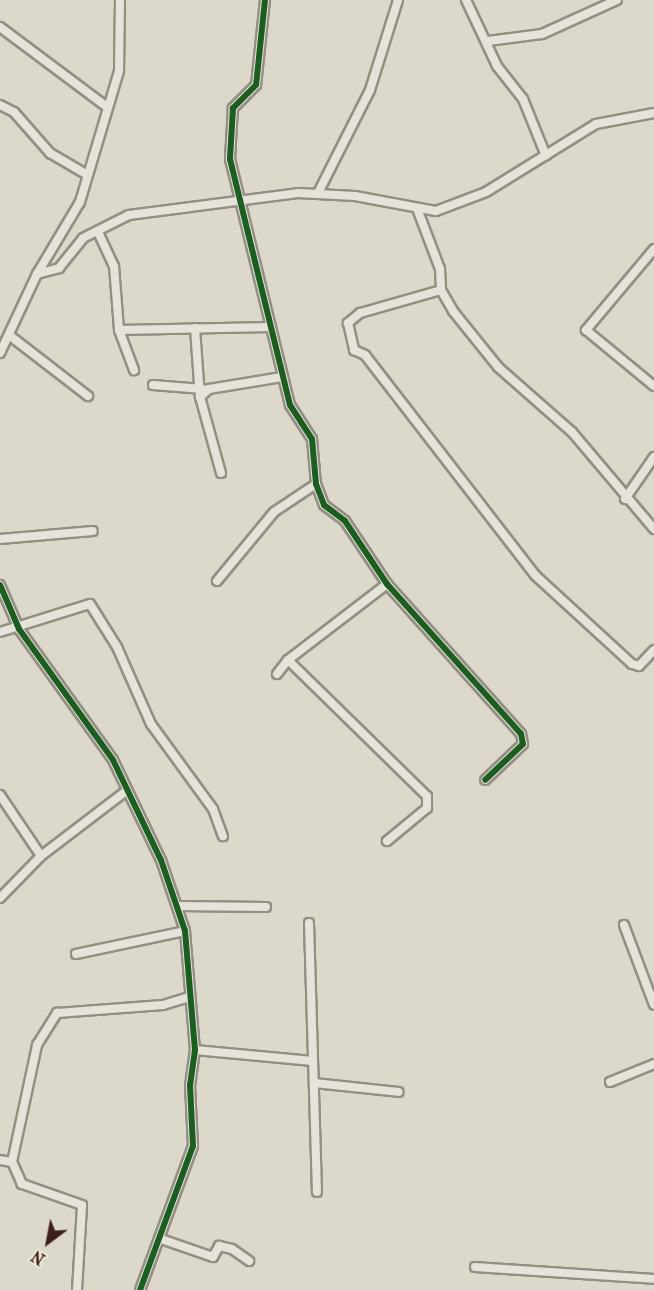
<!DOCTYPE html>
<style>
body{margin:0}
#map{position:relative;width:654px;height:1290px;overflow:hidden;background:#ddd9ca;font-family:"IM FELL French Canon",serif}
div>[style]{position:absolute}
.roads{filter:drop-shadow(2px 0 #948f85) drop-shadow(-2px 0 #948f85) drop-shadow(0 2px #948f85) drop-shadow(0 -2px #948f85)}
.minor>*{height:8px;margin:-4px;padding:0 4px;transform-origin:4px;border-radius:4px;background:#e6e3db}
.cycleway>*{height:6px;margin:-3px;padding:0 3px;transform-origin:3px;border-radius:3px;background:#1b5e20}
span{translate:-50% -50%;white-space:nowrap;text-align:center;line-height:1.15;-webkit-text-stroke:4.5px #eee9d7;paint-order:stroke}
.north{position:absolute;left:18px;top:1212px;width:60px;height:60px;-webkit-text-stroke:4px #eee9d7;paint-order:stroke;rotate:212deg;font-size:16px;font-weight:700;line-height:24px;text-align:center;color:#3a2016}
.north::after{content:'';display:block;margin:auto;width:21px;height:27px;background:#3a2016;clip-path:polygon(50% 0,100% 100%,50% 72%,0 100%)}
</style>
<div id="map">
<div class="roads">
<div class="minor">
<div style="left:265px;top:0;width:85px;rotate:96deg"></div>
<div style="left:256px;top:85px;width:33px;rotate:135deg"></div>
<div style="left:233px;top:108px;width:51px;rotate:93.4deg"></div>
<div style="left:230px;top:159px;width:253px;rotate:76.3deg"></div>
<div style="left:290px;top:405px;width:40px;rotate:57.1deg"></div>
<div style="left:312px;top:439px;width:45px;rotate:84.9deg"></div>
<div style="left:316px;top:484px;width:22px;rotate:69deg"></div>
<div style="left:324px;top:505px;width:26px;rotate:37deg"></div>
<div style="left:345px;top:521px;width:76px;rotate:56.3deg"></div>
<div style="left:387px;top:584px;width:201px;rotate:48.2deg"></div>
<div style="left:521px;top:734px;width:10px;rotate:79deg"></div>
<div style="left:523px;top:744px;width:52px;rotate:136.5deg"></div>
<div style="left:466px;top:0;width:73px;rotate:64.8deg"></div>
<div style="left:497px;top:66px;width:42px;rotate:51.8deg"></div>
<div style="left:523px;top:99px;width:61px;rotate:68deg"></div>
<div style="left:0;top:27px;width:134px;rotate:36.8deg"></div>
<div style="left:488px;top:41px;width:54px;rotate:-7.4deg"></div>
<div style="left:542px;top:34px;width:82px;rotate:-24.4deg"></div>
<div style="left:0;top:105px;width:16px;rotate:27deg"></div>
<div style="left:14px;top:112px;width:55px;rotate:48.7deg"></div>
<div style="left:50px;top:153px;width:42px;rotate:30.3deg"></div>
<div style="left:318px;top:193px;width:115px;rotate:-63.2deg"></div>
<div style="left:370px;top:90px;width:94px;rotate:-72.7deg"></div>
<div style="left:418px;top:211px;width:62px;rotate:69.2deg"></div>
<div style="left:440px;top:269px;width:21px;rotate:87deg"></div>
<div style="left:441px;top:290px;width:24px;rotate:60deg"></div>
<div style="left:453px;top:311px;width:72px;rotate:51.2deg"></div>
<div style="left:498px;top:367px;width:98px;rotate:41.3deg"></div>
<div style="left:572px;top:432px;width:127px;rotate:49.8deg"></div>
<div style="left:98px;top:232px;width:38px;rotate:65deg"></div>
<div style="left:114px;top:266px;width:64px;rotate:85.5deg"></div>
<div style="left:119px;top:330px;width:43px;rotate:69.4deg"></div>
<div style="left:654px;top:249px;width:106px;rotate:130deg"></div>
<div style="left:586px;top:330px;width:88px;rotate:39.5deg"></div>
<div style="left:37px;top:274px;width:84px;rotate:-59.2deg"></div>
<div style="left:80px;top:202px;width:137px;rotate:-73.4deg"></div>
<div style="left:119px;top:71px;width:71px;rotate:-89.2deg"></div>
<div style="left:441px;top:290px;width:84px;rotate:164.1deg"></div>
<div style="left:360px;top:313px;width:16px;rotate:140deg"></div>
<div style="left:348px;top:323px;width:28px;rotate:77deg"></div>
<div style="left:354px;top:350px;width:12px;rotate:24deg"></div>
<div style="left:365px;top:355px;width:279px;rotate:52.3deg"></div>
<div style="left:536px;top:576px;width:130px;rotate:42.5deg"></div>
<div style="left:632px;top:664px;width:7px;rotate:16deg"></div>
<div style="left:639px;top:666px;width:22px;rotate:-47deg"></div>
<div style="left:195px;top:328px;width:69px;rotate:85.9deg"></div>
<div style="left:119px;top:330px;width:152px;rotate:-1.1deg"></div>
<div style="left:9px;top:335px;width:100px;rotate:37.7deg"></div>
<div style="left:0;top:353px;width:87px;rotate:-64.9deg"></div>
<div style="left:37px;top:274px;width:23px;rotate:-15deg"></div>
<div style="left:59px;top:268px;width:38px;rotate:-51deg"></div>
<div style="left:83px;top:238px;width:51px;rotate:-26.6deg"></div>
<div style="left:129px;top:215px;width:170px;rotate:-7.4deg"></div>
<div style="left:298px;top:193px;width:57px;rotate:3deg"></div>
<div style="left:355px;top:196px;width:82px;rotate:10.5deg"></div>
<div style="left:436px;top:211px;width:53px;rotate:-20.8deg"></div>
<div style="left:486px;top:192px;width:129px;rotate:-31.7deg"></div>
<div style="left:596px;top:124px;width:59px;rotate:-10.7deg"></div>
<div style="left:153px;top:385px;width:50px;rotate:4.6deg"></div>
<div style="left:221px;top:473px;width:79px;rotate:-105.4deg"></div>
<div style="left:200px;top:397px;width:12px;rotate:-42deg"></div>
<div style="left:209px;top:389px;width:74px;rotate:-9.3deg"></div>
<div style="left:625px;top:499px;width:51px;rotate:-55.4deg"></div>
<div style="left:0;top:539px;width:93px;rotate:-4.9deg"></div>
<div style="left:217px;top:581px;width:89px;rotate:-50.4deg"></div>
<div style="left:274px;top:512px;width:50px;rotate:-33.7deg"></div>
<div style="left:0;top:585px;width:48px;rotate:66.6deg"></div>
<div style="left:19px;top:629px;width:161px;rotate:54.3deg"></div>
<div style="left:113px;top:760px;width:111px;rotate:64.4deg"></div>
<div style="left:161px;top:860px;width:75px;rotate:71.3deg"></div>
<div style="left:185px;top:931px;width:119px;rotate:85.2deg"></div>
<div style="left:195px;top:1050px;width:35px;rotate:98deg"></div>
<div style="left:190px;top:1085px;width:61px;rotate:87.2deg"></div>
<div style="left:193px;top:1146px;width:153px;rotate:110.2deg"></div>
<div style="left:0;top:632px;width:94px;rotate:-17.3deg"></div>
<div style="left:90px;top:604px;width:51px;rotate:57.9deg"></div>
<div style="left:117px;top:647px;width:84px;rotate:66.2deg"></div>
<div style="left:151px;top:724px;width:105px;rotate:53.9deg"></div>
<div style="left:213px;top:809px;width:29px;rotate:70deg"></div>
<div style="left:288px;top:660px;width:194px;rotate:44.4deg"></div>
<div style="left:427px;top:796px;width:12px;rotate:90deg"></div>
<div style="left:427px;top:808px;width:52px;rotate:140.5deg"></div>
<div style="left:277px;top:674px;width:18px;rotate:-52deg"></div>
<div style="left:288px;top:660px;width:125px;rotate:-37.5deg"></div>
<div style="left:0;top:795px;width:73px;rotate:56.1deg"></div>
<div style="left:0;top:898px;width:59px;rotate:-45.7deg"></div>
<div style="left:41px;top:856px;width:107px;rotate:-37.4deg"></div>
<div style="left:178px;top:906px;width:88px;rotate:0.7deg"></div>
<div style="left:309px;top:923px;width:269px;rotate:88.3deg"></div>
<div style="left:624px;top:925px;width:85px;rotate:69.4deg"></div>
<div style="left:76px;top:954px;width:111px;rotate:-11.9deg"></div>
<div style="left:195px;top:1050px;width:118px;rotate:5.4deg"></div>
<div style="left:610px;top:1082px;width:48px;rotate:-22.2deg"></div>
<div style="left:314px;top:1083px;width:85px;rotate:6deg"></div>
<div style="left:0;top:1160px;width:12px;rotate:9deg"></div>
<div style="left:161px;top:1239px;width:55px;rotate:19.1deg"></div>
<div style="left:213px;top:1257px;width:13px;rotate:-61deg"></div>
<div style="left:219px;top:1246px;width:13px;rotate:13deg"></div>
<div style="left:232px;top:1249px;width:21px;rotate:35deg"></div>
<div style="left:475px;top:1267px;width:179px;rotate:3.8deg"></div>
<div style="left:77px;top:1290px;width:85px;rotate:-86.6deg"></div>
<div style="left:82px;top:1205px;width:64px;rotate:-160.7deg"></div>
<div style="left:22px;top:1184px;width:24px;rotate:-114deg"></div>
<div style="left:12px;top:1162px;width:120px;rotate:-77.9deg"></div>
<div style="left:37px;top:1045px;width:38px;rotate:-58deg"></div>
<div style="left:57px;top:1013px;width:106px;rotate:-4.3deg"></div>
<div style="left:163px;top:1005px;width:28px;rotate:-17deg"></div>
</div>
</div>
<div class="cycleway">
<div style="left:265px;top:0;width:85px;rotate:96deg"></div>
<div style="left:256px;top:85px;width:33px;rotate:135deg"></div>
<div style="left:233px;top:108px;width:51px;rotate:93.4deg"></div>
<div style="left:230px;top:159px;width:253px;rotate:76.3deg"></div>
<div style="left:290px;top:405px;width:40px;rotate:57.1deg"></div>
<div style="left:312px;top:439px;width:45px;rotate:84.9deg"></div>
<div style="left:316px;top:484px;width:22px;rotate:69deg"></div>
<div style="left:324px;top:505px;width:26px;rotate:37deg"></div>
<div style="left:345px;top:521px;width:76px;rotate:56.3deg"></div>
<div style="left:387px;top:584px;width:201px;rotate:48.2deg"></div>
<div style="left:521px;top:734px;width:10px;rotate:79deg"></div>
<div style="left:523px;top:744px;width:52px;rotate:136.5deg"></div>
<div style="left:0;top:585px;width:48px;rotate:66.6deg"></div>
<div style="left:19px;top:629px;width:161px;rotate:54.3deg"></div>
<div style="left:113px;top:760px;width:111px;rotate:64.4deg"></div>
<div style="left:161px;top:860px;width:75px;rotate:71.3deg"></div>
<div style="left:185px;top:931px;width:119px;rotate:85.2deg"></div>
<div style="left:195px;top:1050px;width:35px;rotate:98deg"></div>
<div style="left:190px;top:1085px;width:61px;rotate:87.2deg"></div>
<div style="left:193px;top:1146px;width:153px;rotate:110.2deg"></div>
</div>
<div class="north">N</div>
</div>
